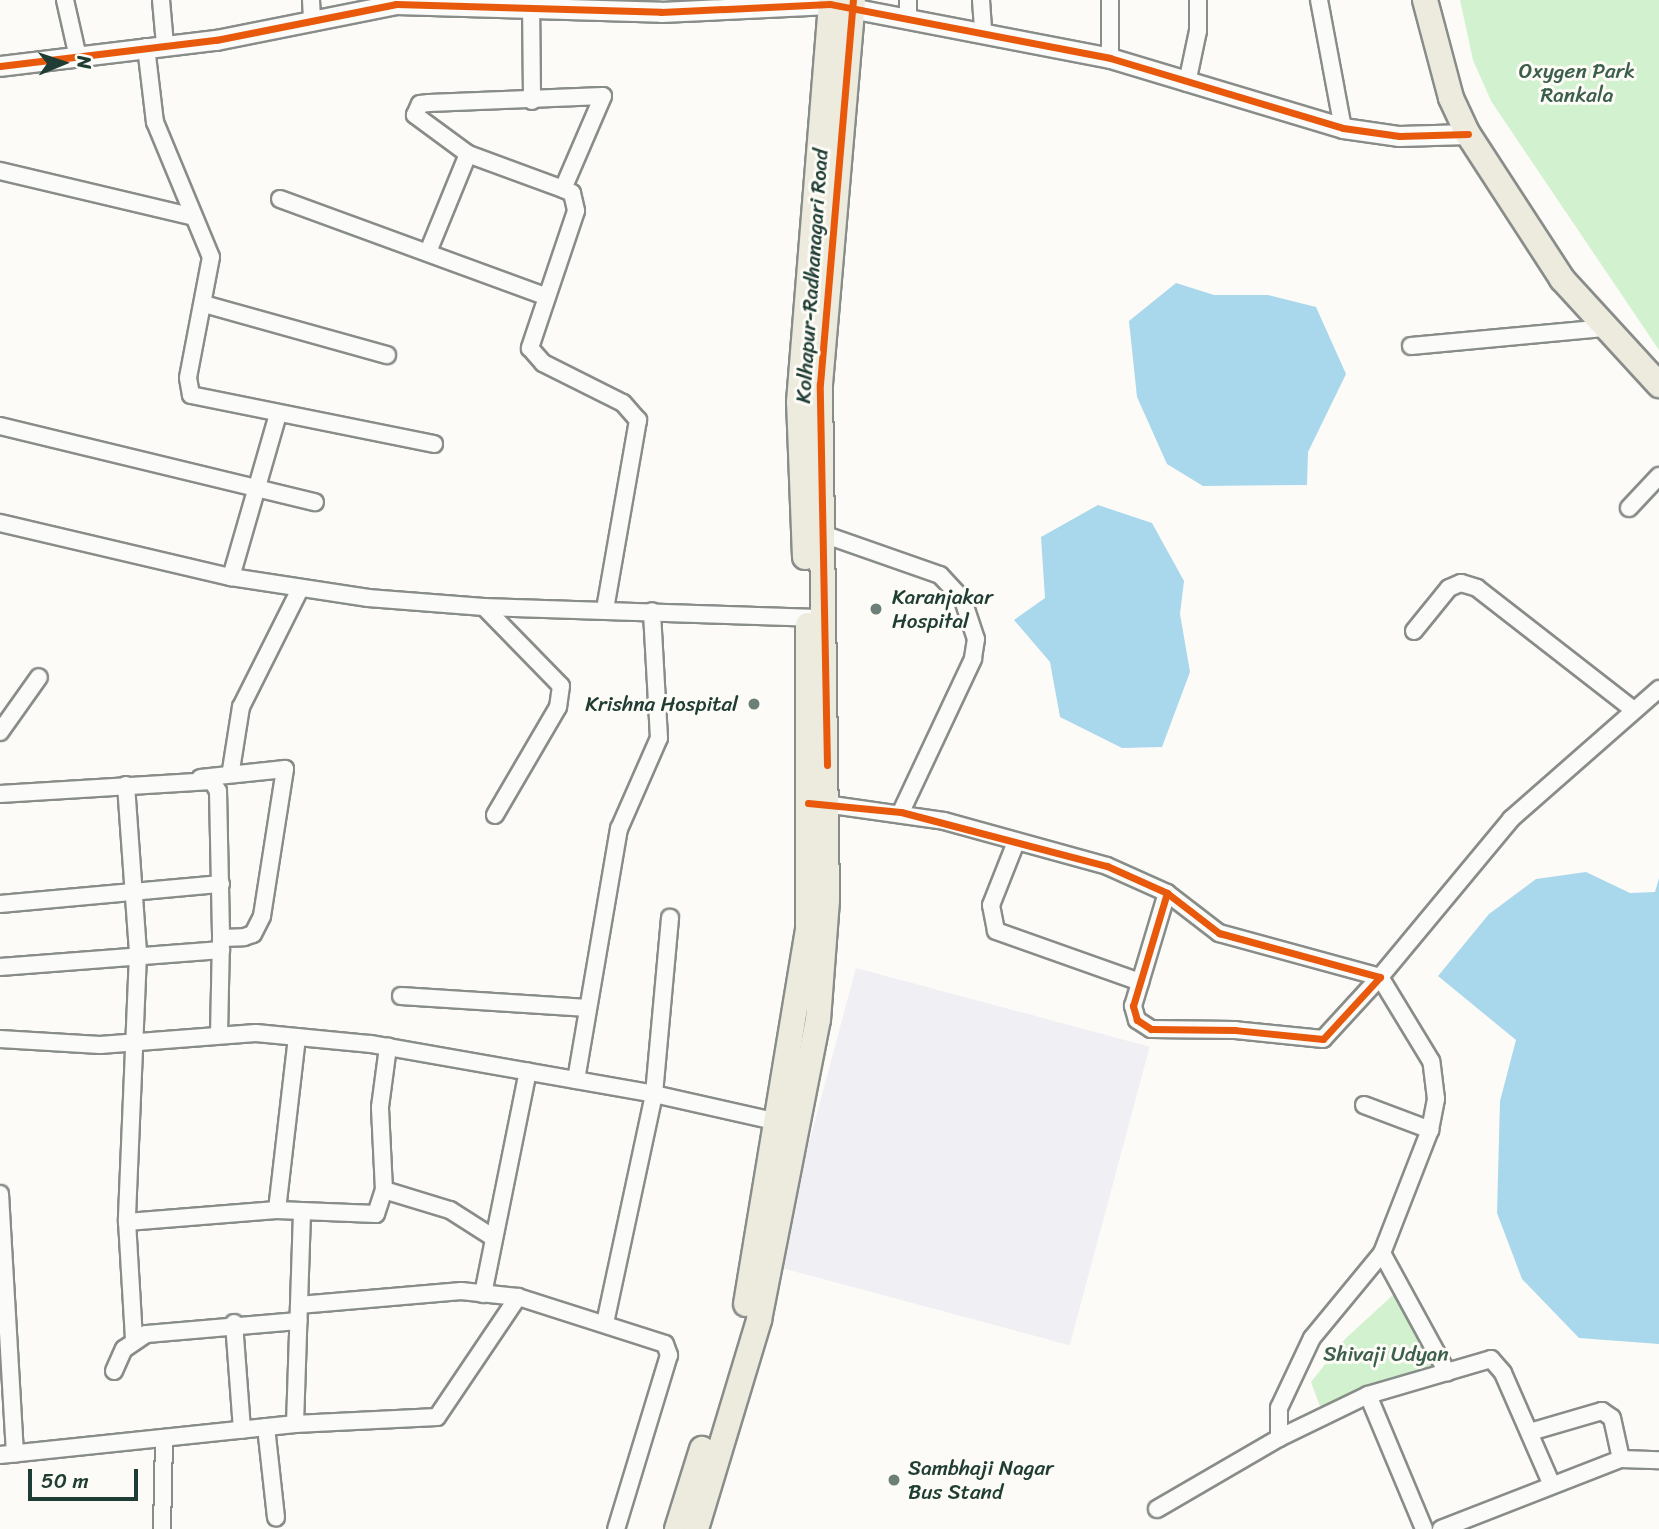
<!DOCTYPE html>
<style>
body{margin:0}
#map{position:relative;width:1659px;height:1529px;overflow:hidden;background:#fcfbf8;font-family:Sriracha,sans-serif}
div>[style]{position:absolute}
.built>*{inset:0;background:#efeff4;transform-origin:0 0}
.green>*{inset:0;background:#d2f1ce}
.water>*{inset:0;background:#a9d7ec}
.roads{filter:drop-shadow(2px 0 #888d8a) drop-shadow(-2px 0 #888d8a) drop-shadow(0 2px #888d8a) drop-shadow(0 -2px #888d8a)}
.minor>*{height:16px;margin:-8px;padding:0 8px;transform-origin:8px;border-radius:8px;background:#fbfbf9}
.tertiary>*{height:19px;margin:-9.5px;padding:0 9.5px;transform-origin:9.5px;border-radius:9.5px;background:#fbfbf9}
.primary>*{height:24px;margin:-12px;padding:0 12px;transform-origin:12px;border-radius:12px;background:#edeade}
.cycleway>*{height:7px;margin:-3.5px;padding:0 3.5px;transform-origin:3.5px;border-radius:3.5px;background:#e8590c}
.dots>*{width:19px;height:19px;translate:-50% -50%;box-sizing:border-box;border:4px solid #fdfcf7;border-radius:50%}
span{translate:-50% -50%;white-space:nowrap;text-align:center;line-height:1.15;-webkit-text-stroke:6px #fdfcf7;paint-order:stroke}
.park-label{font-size:21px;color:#3c5f4c}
.street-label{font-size:21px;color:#1f3d34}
.poi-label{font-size:21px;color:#1f3d34}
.left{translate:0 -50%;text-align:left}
.right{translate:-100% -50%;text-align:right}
.north{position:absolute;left:28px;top:28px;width:70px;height:70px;-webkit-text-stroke:5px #fdfcf7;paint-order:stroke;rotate:88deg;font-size:19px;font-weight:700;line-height:28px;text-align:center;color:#1f3d34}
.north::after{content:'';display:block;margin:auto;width:24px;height:32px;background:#1f3d34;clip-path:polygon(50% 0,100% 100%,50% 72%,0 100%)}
.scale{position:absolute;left:28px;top:1469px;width:110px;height:32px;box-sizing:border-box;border:4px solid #1f3d34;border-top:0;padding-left:9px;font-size:21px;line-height:24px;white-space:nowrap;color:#1f3d34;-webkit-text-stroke:5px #fdfcf7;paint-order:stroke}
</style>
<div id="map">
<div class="built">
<div style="left:856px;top:968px;width:304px;height:309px;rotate:15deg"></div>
</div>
<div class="green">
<div style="clip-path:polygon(1460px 0,1659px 0,1659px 350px,1491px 101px,1473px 60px)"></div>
<div style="clip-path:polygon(1393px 1295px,1447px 1372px,1324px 1417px,1311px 1382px,1345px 1339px)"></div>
</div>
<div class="water">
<div style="clip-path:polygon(1176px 283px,1214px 295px,1268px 295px,1316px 307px,1346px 374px,1308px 452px,1307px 485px,1203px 486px,1167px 464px,1137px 397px,1129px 321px)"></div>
<div style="clip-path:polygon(1098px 505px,1152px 523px,1184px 581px,1180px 614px,1190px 672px,1162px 747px,1122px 748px,1060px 717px,1050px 662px,1014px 620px,1045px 598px,1041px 537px)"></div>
<div style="clip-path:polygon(1586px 872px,1630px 893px,1655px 892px,1659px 878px,1659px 1344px,1579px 1338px,1522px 1279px,1497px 1213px,1500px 1101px,1516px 1040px,1438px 976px,1489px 914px,1536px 879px)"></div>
</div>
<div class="roads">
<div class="minor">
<div style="left:65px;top:0;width:54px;rotate:77.2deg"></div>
<div style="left:161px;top:0;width:45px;rotate:84.9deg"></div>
<div style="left:311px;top:0;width:17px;rotate:87deg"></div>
<div style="left:531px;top:0;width:101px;rotate:89.4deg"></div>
<div style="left:908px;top:0;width:19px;rotate:90deg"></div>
<div style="left:981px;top:0;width:31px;rotate:86deg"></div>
<div style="left:1319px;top:0;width:130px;rotate:79.4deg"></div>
<div style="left:146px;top:47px;width:76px;rotate:83.2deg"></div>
<div style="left:155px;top:122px;width:146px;rotate:67.5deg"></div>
<div style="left:211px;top:257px;width:123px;rotate:100.8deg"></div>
<div style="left:188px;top:378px;width:17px;rotate:80deg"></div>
<div style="left:191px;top:395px;width:248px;rotate:11.4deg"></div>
<div style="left:1110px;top:58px;width:58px;rotate:-90deg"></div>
<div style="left:1187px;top:83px;width:53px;rotate:-78.1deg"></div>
<div style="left:1198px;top:31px;width:31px;rotate:-90deg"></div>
<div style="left:603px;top:96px;width:101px;rotate:113.3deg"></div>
<div style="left:563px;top:189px;width:101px;rotate:-159.8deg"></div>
<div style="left:468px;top:154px;width:66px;rotate:-143.7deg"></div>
<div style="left:415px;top:115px;width:12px;rotate:-66deg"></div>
<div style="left:420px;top:104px;width:9px;rotate:-6deg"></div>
<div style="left:429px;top:103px;width:174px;rotate:-2.3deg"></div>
<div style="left:0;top:171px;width:196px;rotate:13.3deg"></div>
<div style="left:563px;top:189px;width:10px;rotate:24deg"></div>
<div style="left:572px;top:193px;width:18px;rotate:77deg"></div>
<div style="left:576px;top:211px;width:145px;rotate:108.6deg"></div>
<div style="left:530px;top:348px;width:20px;rotate:49deg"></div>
<div style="left:543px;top:363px;width:89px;rotate:26.6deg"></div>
<div style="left:623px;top:403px;width:23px;rotate:49deg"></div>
<div style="left:638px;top:420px;width:192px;rotate:99.9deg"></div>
<div style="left:280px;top:199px;width:282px;rotate:20.1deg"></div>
<div style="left:428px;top:252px;width:106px;rotate:-67.8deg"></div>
<div style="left:204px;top:304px;width:190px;rotate:15.6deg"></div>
<div style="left:1411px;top:346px;width:196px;rotate:-5.3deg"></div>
<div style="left:0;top:426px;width:324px;rotate:13.6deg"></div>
<div style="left:1629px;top:508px;width:44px;rotate:-46.8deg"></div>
<div style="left:0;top:523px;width:237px;rotate:13.2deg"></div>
<div style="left:231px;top:577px;width:139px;rotate:8.7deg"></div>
<div style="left:368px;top:598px;width:116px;rotate:4.4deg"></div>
<div style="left:484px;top:607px;width:334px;rotate:1.9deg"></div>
<div style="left:820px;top:533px;width:127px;rotate:19.3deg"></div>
<div style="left:940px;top:575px;width:34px;rotate:47deg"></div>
<div style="left:963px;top:600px;width:41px;rotate:71.6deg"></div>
<div style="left:976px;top:639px;width:20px;rotate:99deg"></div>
<div style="left:973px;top:659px;width:169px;rotate:115.2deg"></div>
<div style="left:231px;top:577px;width:170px;rotate:-73.9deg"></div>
<div style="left:484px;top:607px;width:110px;rotate:45.7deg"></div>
<div style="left:561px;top:686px;width:21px;rotate:98deg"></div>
<div style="left:558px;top:707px;width:125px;rotate:120.3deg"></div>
<div style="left:1414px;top:631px;width:55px;rotate:-50.9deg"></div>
<div style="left:1449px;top:588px;width:13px;rotate:-23deg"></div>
<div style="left:1461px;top:583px;width:17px;rotate:17deg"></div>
<div style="left:1477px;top:588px;width:195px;rotate:37.9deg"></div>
<div style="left:0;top:732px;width:67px;rotate:-54.7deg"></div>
<div style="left:231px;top:770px;width:64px;rotate:-81deg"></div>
<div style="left:241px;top:707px;width:132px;rotate:-63.4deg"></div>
<div style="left:126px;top:785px;width:169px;rotate:85.9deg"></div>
<div style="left:138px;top:954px;width:268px;rotate:92.4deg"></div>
<div style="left:0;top:794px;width:212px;rotate:-3.5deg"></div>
<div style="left:212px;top:781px;width:12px;rotate:59deg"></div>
<div style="left:218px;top:791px;width:147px;rotate:88.8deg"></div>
<div style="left:221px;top:938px;width:23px;rotate:-2deg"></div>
<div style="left:244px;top:937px;width:9px;rotate:-18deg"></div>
<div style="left:253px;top:934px;width:20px;rotate:-63deg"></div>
<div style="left:262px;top:916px;width:149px;rotate:-81.1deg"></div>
<div style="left:285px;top:769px;width:85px;rotate:174deg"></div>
<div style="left:818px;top:803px;width:127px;rotate:8.1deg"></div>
<div style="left:944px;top:821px;width:169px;rotate:15.4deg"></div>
<div style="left:1107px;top:866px;width:66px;rotate:24.2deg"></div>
<div style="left:1167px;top:893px;width:66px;rotate:37.6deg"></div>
<div style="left:1219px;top:933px;width:167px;rotate:15.3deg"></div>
<div style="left:1380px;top:977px;width:84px;rotate:132.6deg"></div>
<div style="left:1323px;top:1039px;width:88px;rotate:-174.2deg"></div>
<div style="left:1235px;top:1030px;width:84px;rotate:-179.3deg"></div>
<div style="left:1151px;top:1029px;width:17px;rotate:-147deg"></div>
<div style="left:1137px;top:1020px;width:15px;rotate:-106deg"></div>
<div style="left:1133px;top:1006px;width:118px;rotate:-73.3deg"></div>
<div style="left:1016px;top:842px;width:68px;rotate:111.6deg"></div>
<div style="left:991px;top:905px;width:26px;rotate:79deg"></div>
<div style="left:996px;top:931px;width:153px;rotate:19.5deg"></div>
<div style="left:0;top:904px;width:222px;rotate:-5.2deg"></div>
<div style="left:0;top:967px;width:222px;rotate:-4.4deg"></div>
<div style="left:401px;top:996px;width:187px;rotate:3.7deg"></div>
<div style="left:219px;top:1035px;width:95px;rotate:-88.8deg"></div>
<div style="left:0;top:1039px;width:100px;rotate:3.4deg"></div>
<div style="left:100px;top:1045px;width:156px;rotate:-4.4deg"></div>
<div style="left:256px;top:1033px;width:116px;rotate:5.5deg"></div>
<div style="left:371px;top:1044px;width:287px;rotate:10deg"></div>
<div style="left:654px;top:1094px;width:132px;rotate:12.7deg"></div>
<div style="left:576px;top:1080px;width:255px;rotate:-80.3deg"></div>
<div style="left:619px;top:829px;width:99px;rotate:-66.3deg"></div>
<div style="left:659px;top:738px;width:127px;rotate:-93.2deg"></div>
<div style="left:1364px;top:1105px;width:71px;rotate:20.7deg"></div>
<div style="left:384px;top:1190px;width:69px;rotate:16.9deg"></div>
<div style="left:450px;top:1210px;width:52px;rotate:32.5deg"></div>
<div style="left:0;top:1194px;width:260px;rotate:86.7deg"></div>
<div style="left:277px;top:1210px;width:174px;rotate:-83.4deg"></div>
<div style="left:1382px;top:1253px;width:132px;rotate:-68.7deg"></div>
<div style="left:1430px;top:1130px;width:32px;rotate:-79deg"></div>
<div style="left:1436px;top:1099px;width:38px;rotate:-97deg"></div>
<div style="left:1431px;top:1061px;width:98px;rotate:-121.3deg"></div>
<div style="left:1380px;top:977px;width:205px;rotate:-50.3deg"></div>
<div style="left:1511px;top:819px;width:197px;rotate:-41.3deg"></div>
<div style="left:483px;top:1294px;width:227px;rotate:-78.6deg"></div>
<div style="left:299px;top:1305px;width:163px;rotate:-4.9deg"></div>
<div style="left:461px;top:1291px;width:57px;rotate:6deg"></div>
<div style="left:234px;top:1323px;width:107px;rotate:85.7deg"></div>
<div style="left:605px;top:1323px;width:234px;rotate:-77.9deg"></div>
<div style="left:654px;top:1094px;width:177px;rotate:-84.8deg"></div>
<div style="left:134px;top:1339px;width:117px;rotate:-93.4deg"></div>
<div style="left:127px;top:1222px;width:150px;rotate:-4.6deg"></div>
<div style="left:277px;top:1210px;width:99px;rotate:2.3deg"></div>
<div style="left:376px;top:1214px;width:25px;rotate:-72deg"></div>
<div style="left:384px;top:1190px;width:83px;rotate:-92.8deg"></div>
<div style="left:380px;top:1107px;width:61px;rotate:-82.4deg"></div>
<div style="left:114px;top:1371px;width:24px;rotate:-66deg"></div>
<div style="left:124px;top:1349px;width:27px;rotate:-34deg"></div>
<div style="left:146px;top:1334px;width:153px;rotate:-4.9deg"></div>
<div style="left:1368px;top:1395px;width:145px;rotate:67.3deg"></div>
<div style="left:295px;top:1424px;width:213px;rotate:-88.1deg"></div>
<div style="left:266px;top:1427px;width:91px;rotate:83.7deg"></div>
<div style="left:1530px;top:1432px;width:75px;rotate:-16.3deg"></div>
<div style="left:1602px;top:1411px;width:12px;rotate:35deg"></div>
<div style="left:1612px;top:1418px;width:42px;rotate:77.6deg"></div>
<div style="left:1279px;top:1438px;width:30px;rotate:-90deg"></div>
<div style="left:1279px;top:1408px;width:77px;rotate:-64.8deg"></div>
<div style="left:1312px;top:1338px;width:110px;rotate:-50.5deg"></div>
<div style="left:1382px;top:1253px;width:136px;rotate:61.4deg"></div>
<div style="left:0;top:1455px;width:297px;rotate:-6deg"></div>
<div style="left:295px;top:1424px;width:142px;rotate:-2.8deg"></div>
<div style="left:437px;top:1417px;width:145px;rotate:-56deg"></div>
<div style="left:518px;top:1297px;width:154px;rotate:17.7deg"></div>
<div style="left:665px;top:1344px;width:12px;rotate:70deg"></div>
<div style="left:669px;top:1355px;width:182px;rotate:106.9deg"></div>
<div style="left:1157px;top:1509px;width:141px;rotate:-30.2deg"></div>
<div style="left:1279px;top:1438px;width:99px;rotate:-25.8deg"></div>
<div style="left:1368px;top:1395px;width:128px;rotate:-16.3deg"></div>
<div style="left:1491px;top:1359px;width:18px;rotate:49deg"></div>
<div style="left:1503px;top:1373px;width:120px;rotate:66.4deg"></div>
<div style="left:162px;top:1529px;width:91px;rotate:-88.7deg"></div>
<div style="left:1441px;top:1529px;width:193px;rotate:-21.3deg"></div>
<div style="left:1621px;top:1459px;width:38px;rotate:2deg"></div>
</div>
<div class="tertiary">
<div style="left:0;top:66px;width:218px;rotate:-6.9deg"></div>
<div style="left:216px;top:40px;width:184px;rotate:-11.3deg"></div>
<div style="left:396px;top:4px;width:265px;rotate:1.7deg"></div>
<div style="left:661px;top:12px;width:169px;rotate:-2.7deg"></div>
<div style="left:830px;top:4px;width:285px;rotate:10.9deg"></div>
<div style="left:1110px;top:58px;width:243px;rotate:16.7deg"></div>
<div style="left:1343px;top:128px;width:57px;rotate:8.1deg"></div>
<div style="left:1399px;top:136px;width:69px;rotate:-1.7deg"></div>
</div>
<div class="primary">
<div style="left:1425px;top:0;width:101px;rotate:75.1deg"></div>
<div style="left:1451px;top:98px;width:40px;rotate:65deg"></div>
<div style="left:1468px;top:134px;width:173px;rotate:57deg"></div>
<div style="left:1562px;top:279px;width:144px;rotate:47.5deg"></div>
<div style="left:805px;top:557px;width:155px;rotate:-92.2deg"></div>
<div style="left:799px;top:402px;width:403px;rotate:-85.4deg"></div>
<div style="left:746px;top:1304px;width:378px;rotate:-80.6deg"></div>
<div style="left:808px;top:931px;width:306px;rotate:-90deg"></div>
<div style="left:677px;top:1529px;width:84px;rotate:-72.6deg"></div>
<div style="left:696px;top:1529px;width:218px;rotate:-73.2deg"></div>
<div style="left:759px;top:1320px;width:306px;rotate:-78.9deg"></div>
<div style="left:818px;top:1020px;width:120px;rotate:-85.7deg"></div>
<div style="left:827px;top:900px;width:516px;rotate:-90.78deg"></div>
<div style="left:820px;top:384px;width:385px;rotate:-85.1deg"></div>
</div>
</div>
<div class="cycleway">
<div style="left:0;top:66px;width:218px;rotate:-6.9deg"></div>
<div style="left:216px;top:40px;width:184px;rotate:-11.3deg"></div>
<div style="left:396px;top:4px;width:265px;rotate:1.7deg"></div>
<div style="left:661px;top:12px;width:169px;rotate:-2.7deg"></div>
<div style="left:830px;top:4px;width:285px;rotate:10.9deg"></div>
<div style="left:1110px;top:58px;width:243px;rotate:16.7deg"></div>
<div style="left:1343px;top:128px;width:57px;rotate:8.1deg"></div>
<div style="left:1399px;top:136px;width:69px;rotate:-1.7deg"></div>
<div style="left:827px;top:765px;width:381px;rotate:-91.1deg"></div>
<div style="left:820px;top:384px;width:385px;rotate:-85.1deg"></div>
<div style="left:808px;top:803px;width:93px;rotate:5.5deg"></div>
<div style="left:901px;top:812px;width:213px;rotate:14.7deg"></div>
<div style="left:1107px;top:866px;width:66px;rotate:24.2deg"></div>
<div style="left:1167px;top:893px;width:66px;rotate:37.6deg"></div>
<div style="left:1219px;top:933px;width:167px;rotate:15.3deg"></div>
<div style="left:1380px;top:977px;width:84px;rotate:132.6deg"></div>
<div style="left:1323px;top:1039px;width:88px;rotate:-174.2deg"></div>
<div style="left:1235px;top:1030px;width:84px;rotate:-179.3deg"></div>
<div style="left:1151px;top:1029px;width:17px;rotate:-147deg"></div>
<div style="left:1137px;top:1020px;width:15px;rotate:-106deg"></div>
<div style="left:1133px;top:1006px;width:118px;rotate:-73.3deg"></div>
</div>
<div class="dots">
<div style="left:876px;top:609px;background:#6c8079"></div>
<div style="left:754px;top:704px;background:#6c8079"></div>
<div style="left:894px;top:1480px;background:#6c8079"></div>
</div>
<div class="park-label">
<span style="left:1577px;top:83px">Oxygen Park<br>Rankala</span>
<span style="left:1386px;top:1354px">Shivaji Udyan</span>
</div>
<div class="street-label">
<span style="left:812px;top:276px;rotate:-86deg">Kolhapur-Radhanagari Road</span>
</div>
<div class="poi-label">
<span class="left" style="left:892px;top:609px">Karanjakar<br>Hospital</span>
<span class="right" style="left:738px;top:704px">Krishna Hospital</span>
<span class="left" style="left:908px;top:1480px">Sambhaji Nagar<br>Bus Stand</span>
</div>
<div class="north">N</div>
<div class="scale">50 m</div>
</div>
